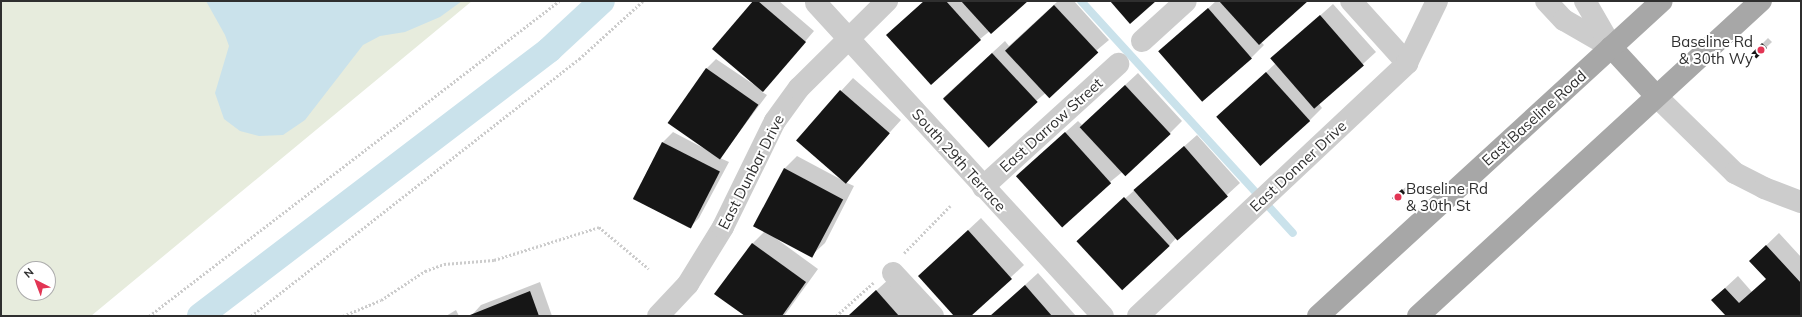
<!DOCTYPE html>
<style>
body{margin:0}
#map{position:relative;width:1802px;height:317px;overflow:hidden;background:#fff;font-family:Mulish,sans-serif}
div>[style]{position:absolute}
.green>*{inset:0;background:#e7ecdd}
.water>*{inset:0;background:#cae2eb}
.shadow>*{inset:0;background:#0003}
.stream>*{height:8px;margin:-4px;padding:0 4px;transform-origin:4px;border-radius:4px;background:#cae2eb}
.canal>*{height:26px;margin:-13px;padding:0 13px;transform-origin:13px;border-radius:13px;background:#cae2eb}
.building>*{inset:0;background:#161616;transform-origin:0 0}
.path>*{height:2.5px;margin-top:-1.25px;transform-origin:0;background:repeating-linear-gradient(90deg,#ccc 0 2px,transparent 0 4px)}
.street>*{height:22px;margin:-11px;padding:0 11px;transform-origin:11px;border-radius:11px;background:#ccc}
.primary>*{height:22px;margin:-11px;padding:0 11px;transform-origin:11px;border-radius:11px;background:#a7a7a7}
.dots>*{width:11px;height:11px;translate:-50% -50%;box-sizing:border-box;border:2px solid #fff;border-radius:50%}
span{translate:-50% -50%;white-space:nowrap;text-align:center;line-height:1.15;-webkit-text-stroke:4px #fff;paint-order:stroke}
.poi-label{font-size:15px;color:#2f2f2f}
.right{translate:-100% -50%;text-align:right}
.left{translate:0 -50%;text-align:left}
.street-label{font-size:15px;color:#2f2f2f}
.frame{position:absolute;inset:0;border:2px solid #2f2f2f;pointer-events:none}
.north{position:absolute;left:16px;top:261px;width:40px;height:40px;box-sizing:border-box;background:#fff;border:1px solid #acacac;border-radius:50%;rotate:318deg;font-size:11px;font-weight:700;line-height:16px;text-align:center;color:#2f2f2f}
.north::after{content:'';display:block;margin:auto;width:14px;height:18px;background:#e23554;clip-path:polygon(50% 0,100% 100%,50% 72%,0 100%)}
</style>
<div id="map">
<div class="green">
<div style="clip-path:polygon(evenodd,1px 1px,472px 1px,91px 316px,1px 316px,1px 1px,24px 269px,48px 269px,48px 293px,24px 293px,24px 269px)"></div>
</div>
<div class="water">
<div style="clip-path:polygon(206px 1px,462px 1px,440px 17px,405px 32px,380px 36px,363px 45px,305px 120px,283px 135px,259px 136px,240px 131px,224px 119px,215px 93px,229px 46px,225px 35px)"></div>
</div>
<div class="shadow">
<div style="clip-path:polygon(755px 1px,779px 1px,814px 31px,762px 92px,767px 95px,720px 158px,729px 162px,699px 218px,689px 228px,633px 198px,663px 142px,673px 132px,711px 152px,706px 69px,716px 59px,762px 90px)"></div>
<div style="clip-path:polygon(924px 1px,1027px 1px,980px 39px,887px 35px)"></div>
<div style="clip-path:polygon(1058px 1px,1074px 1px,1109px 40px,1036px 101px,943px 98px,1005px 41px,1009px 46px)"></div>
<div style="clip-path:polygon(1216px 1px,1306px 1px,1261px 42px,1264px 45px,1252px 57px,1204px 100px,1161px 52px)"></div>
<div style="clip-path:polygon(1333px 4px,1376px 52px,1319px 104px,1322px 108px,1310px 120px,1261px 164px,1218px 117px,1276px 63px,1285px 47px)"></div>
<div style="clip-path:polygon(1768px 38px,1772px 42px,1756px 57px,1753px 53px)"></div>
<div style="clip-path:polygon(1138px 73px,1182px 121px,1169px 134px,1110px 182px,1030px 164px,1078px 121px,1082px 125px)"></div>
<div style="clip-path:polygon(853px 78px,901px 120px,845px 182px,854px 186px,825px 243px,812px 255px,774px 237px,818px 269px,784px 316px,747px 316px,716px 294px,753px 243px,765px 231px,784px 169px,797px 156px,842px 180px,841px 91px)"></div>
<div style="clip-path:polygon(1197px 135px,1240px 183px,1179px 239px,1177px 237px,1169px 246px,1077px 241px)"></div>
<div style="clip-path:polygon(1408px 185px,1410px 187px,1396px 200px,1399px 193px)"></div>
<div style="clip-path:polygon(981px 218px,1024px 265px,969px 316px,955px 316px,919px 276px)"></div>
<div style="clip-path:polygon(1779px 233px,1801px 257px,1801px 316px,1727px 316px,1712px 300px,1738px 276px,1752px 292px,1767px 279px,1750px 261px)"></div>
<div style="clip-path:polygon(1038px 273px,1076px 316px,991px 316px)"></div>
<div style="clip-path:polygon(889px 279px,923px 316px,848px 316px)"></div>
<div style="clip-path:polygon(540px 282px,552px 316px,471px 316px,481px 305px)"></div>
<div style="clip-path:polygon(456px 310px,459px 316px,446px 316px)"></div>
</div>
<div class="stream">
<div style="left:1081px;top:1px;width:314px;rotate:47.6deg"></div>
</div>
<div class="canal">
<div style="left:200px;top:316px;width:439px;rotate:-37.3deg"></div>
<div style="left:549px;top:50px;width:72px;rotate:-42.8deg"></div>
</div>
<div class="building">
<div style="clip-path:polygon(753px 1px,758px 1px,806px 42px,763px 92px,712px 49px)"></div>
<div style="clip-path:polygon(924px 1px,946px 1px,981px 40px,931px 85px,886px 35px)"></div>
<div style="clip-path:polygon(961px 1px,1028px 1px,991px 34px)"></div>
<div style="clip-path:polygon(1110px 1px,1156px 1px,1130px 24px)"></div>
<div style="clip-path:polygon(1219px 1px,1308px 1px,1259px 45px)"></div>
<div style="left:1054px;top:5px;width:65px;height:67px;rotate:47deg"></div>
<div style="left:1208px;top:8px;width:67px;height:66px;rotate:49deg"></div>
<div style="left:1320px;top:15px;width:67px;height:66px;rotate:49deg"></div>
<div style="left:1762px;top:43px;width:7px;height:15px;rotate:45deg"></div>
<div style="left:992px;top:53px;width:67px;height:67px;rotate:47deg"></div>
<div style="left:706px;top:68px;width:64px;height:67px;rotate:35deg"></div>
<div style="left:1266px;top:72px;width:66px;height:67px;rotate:48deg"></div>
<div style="left:1125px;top:85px;width:67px;height:62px;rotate:47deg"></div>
<div style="left:840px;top:90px;width:66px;height:67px;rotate:41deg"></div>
<div style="left:1065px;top:132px;width:69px;height:66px;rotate:48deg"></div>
<div style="left:662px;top:142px;width:65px;height:64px;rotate:27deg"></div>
<div style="left:1184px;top:146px;width:67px;height:67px;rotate:49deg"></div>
<div style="left:784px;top:168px;width:67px;height:66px;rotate:28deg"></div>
<div style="clip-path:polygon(1402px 189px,1405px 193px,1396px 202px,1392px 198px)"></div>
<div style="left:1124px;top:197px;width:67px;height:65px;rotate:47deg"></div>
<div style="clip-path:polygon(968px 230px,1012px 279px,971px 316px,954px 316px,918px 276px)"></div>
<div style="clip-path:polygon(752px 243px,806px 282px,782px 316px,745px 316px,714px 294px)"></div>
<div style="clip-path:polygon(1766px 245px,1801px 283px,1801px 316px,1726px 316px,1711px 300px,1725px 288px,1739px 303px,1766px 279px,1749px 261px)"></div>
<div style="clip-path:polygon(1025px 285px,1052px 316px,990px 316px)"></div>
<div style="clip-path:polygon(876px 290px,899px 316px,848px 316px)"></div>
<div style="clip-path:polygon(530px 291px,539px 316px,470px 316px,470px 315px)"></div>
</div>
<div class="path">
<div style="left:904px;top:253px;width:66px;rotate:-45.6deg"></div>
<div style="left:149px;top:316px;width:517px;rotate:-37.53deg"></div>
<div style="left:251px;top:316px;width:417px;rotate:-38.1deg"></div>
<div style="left:579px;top:59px;width:86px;rotate:-42.2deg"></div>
<div style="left:343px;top:316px;width:41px;rotate:-22.8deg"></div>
<div style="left:381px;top:300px;width:53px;rotate:-33.4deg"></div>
<div style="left:425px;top:271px;width:20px;rotate:-20deg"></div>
<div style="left:444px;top:264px;width:50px;rotate:-4.6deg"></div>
<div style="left:494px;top:260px;width:110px;rotate:-17.4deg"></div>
<div style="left:599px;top:227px;width:65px;rotate:40deg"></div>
<div style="left:836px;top:316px;width:50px;rotate:-41.7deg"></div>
</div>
<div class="street">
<div style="left:1351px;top:1px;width:84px;rotate:47.9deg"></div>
<div style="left:1546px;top:1px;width:26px;rotate:47deg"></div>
<div style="left:1564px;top:20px;width:54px;rotate:29.9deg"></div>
<div style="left:1585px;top:1px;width:52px;rotate:60deg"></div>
<div style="left:816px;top:3px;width:425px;rotate:47.5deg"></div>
<div style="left:1142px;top:41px;width:59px;rotate:-42.3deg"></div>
<div style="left:1656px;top:96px;width:110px;rotate:44.3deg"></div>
<div style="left:1735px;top:173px;width:33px;rotate:27deg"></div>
<div style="left:1764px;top:188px;width:40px;rotate:21deg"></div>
<div style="left:983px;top:187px;width:183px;rotate:-42.3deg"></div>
<div style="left:893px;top:273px;width:59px;rotate:47.1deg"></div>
<div style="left:658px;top:316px;width:44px;rotate:-46.8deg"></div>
<div style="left:688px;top:284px;width:67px;rotate:-58.4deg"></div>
<div style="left:723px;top:227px;width:118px;rotate:-63.9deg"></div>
<div style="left:775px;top:121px;width:41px;rotate:-54deg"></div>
<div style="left:799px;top:88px;width:124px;rotate:-44.7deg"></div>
<div style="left:1138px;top:316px;width:369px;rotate:-43.2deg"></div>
<div style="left:1407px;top:63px;width:69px;rotate:-64.2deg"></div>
</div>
<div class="primary">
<div style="left:1611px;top:47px;width:67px;rotate:47.4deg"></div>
<div style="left:1318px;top:316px;width:466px;rotate:-42.5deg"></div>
<div style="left:1418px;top:316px;width:466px;rotate:-42.6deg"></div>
</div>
<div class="dots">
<div style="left:1761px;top:50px;background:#e23554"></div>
<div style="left:1398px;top:197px;background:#e23554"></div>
</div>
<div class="poi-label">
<span class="right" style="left:1753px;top:50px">Baseline Rd<br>&amp; 30th Wy</span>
<span class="left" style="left:1406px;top:197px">Baseline Rd<br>&amp; 30th St</span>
</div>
<div class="street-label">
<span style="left:1534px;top:118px;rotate:-42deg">East Baseline Road</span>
<span style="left:1051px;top:125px;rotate:-42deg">East Darrow Street</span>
<span style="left:959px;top:160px;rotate:48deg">South 29th Terrace</span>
<span style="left:1298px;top:166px;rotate:-43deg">East Donner Drive</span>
<span style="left:751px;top:172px;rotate:-63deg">East Dunbar Drive</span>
</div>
<div class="frame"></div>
<div class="north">N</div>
</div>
